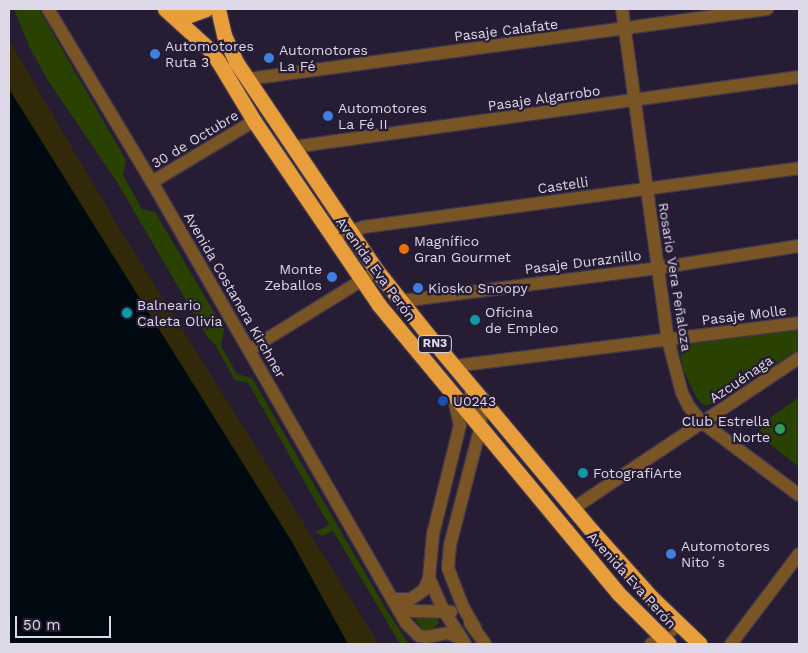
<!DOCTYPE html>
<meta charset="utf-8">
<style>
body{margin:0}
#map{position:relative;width:808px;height:653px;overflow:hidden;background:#261c34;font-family:"Work Sans",sans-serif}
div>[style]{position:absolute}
.green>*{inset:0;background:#294101}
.sand>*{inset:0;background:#312907}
.water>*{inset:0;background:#010a10}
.roads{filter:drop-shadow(1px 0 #40364d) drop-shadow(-1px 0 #40364d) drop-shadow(0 1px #40364d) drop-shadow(0 -1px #40364d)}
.minor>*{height:12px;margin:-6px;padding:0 6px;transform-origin:6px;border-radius:6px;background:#795526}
.highway>*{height:15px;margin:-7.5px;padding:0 7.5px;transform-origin:7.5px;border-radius:7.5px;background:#e89e3a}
.dots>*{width:14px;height:14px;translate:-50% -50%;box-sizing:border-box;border:2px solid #261c34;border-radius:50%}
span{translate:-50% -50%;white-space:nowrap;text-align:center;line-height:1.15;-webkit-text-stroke:4.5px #261c34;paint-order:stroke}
.shield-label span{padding:1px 4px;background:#261c34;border:1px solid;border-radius:4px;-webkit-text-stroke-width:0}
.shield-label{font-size:12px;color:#ded9e9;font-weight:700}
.street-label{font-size:14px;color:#ded9e9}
.poi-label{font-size:14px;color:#ded9e9}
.left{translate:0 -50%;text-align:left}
.right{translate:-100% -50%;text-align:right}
.frame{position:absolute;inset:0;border:10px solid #ded9e9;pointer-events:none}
.scale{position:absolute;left:15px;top:616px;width:96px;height:22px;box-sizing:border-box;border:2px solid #ded9e9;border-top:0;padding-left:6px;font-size:15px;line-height:18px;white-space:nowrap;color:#ded9e9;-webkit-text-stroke:4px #261c34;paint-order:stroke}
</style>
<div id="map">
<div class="green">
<div style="clip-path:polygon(14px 9px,39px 9px,126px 160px,123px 175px,142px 209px,155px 212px,224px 329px,221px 346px,237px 374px,252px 378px,386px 609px,409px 644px,400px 644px,333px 531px,322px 536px,315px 532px,329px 525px,262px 407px,248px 383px,235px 380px,214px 343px,208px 338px,117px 182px,47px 79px,30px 48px)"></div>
<div style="clip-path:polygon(799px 328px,799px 349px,713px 404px,705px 406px,696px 397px,683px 369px,680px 352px,682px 347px,690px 343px)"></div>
<div style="clip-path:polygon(799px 397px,799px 467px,758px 435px,764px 422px)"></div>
<div style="clip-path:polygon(437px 616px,439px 623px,431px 631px,424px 631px,414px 618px)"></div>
</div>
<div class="sand">
<div style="clip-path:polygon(9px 40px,118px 226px,379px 644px,291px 644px,9px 201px)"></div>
</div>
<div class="water">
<div style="clip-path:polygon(9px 89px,292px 542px,348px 644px,9px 644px)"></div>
</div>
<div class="roads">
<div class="minor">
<div style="left:48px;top:9px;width:202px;rotate:59deg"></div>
<div style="left:152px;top:182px;width:509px;rotate:60.06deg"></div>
<div style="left:406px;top:623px;width:18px;rotate:45deg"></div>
<div style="left:419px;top:636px;width:7px;rotate:8deg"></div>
<div style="left:426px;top:637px;width:22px;rotate:-10deg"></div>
<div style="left:448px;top:633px;width:15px;rotate:23deg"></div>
<div style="left:462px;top:639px;width:6px;rotate:59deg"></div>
<div style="left:622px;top:9px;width:334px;rotate:82.1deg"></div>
<div style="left:668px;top:340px;width:55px;rotate:75.2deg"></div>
<div style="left:682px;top:393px;width:16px;rotate:63deg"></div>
<div style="left:689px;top:407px;width:21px;rotate:49deg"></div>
<div style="left:703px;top:423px;width:120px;rotate:36.9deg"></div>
<div style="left:248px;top:79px;width:524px;rotate:-7.68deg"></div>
<div style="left:293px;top:147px;width:511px;rotate:-7.88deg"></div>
<div style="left:152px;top:182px;width:119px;rotate:-30.9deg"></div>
<div style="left:331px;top:236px;width:34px;rotate:-15deg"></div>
<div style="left:364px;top:227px;width:439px;rotate:-7.7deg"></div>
<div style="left:401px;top:301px;width:259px;rotate:-7.3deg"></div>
<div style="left:658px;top:268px;width:143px;rotate:-8.9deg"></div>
<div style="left:249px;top:350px;width:150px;rotate:-31.7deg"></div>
<div style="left:454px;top:366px;width:348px;rotate:-7.1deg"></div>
<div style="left:471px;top:393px;width:21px;rotate:62deg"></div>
<div style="left:481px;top:412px;width:17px;rotate:93deg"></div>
<div style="left:480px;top:429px;width:120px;rotate:104.5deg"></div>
<div style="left:450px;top:545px;width:23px;rotate:95deg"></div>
<div style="left:448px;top:568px;width:42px;rotate:69deg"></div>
<div style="left:463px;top:607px;width:24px;rotate:60deg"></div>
<div style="left:454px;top:399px;width:27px;rotate:77deg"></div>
<div style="left:460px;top:425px;width:112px;rotate:103.9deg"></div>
<div style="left:433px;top:534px;width:44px;rotate:95.2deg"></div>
<div style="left:429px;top:578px;width:36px;rotate:66deg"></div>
<div style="left:444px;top:611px;width:33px;rotate:57deg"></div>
<div style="left:574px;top:508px;width:270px;rotate:-33.7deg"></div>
<div style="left:392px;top:599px;width:19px"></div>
<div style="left:411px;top:599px;width:16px;rotate:-35deg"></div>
<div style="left:424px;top:590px;width:13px;rotate:-67deg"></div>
<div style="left:396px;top:602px;width:18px;rotate:29deg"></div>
<div style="left:412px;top:611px;width:39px;rotate:1deg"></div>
<div style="left:470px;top:623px;width:26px;rotate:54deg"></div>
<div style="left:651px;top:644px;width:34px;rotate:-34deg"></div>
<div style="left:731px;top:644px;width:113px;rotate:-52.9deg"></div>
</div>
<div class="highway">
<div style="left:165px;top:9px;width:61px;rotate:42.3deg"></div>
<div style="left:210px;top:50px;width:14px;rotate:54deg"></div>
<div style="left:218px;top:61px;width:70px;rotate:59deg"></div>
<div style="left:254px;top:121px;width:222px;rotate:55.8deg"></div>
<div style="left:379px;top:305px;width:374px;rotate:50.3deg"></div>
<div style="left:618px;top:593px;width:72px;rotate:45deg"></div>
<div style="left:218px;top:9px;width:27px;rotate:77deg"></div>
<div style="left:224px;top:35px;width:30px;rotate:66deg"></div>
<div style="left:236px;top:62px;width:252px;rotate:56deg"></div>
<div style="left:377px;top:271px;width:82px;rotate:51.4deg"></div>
<div style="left:428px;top:335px;width:256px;rotate:50.1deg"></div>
<div style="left:592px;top:531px;width:90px;rotate:48.2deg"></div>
<div style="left:652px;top:598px;width:66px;rotate:43.8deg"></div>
<div style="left:171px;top:14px;width:16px;rotate:7deg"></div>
<div style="left:187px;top:16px;width:20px;rotate:-20deg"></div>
</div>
</div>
<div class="dots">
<div style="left:155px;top:54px;background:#3f7fe0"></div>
<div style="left:269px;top:58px;background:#3f7fe0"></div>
<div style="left:328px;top:116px;background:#3f7fe0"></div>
<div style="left:404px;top:249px;background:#e8710a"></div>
<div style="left:332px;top:277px;background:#3f7fe0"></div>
<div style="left:418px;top:288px;background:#3f7fe0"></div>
<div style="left:127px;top:313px;background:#0f9aa8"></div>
<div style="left:475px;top:320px;background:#0f9aa8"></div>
<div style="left:443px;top:401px;background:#1a4fb4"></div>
<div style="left:780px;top:429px;background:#2e9e5b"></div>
<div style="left:583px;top:473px;background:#0f9aa8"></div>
<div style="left:671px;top:554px;background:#3f7fe0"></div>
</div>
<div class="shield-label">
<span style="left:435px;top:344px">RN3</span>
</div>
<div class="street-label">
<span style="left:506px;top:30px;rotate:-7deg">Pasaje Calafate</span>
<span style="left:544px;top:98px;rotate:-8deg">Pasaje Algarrobo</span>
<span style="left:195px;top:139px;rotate:-31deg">30 de Octubre</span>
<span style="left:563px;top:185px;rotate:-8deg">Castelli</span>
<span style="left:583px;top:262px;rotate:-7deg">Pasaje Duraznillo</span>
<span style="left:376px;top:269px;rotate:54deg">Avenida Eva Perón</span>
<span style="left:675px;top:277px;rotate:81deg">Rosario Vera Peñaloza</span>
<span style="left:235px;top:295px;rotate:60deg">Avenida Costanera Kirchner</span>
<span style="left:744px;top:315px;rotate:-7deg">Pasaje Molle</span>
<span style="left:741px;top:379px;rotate:-34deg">Azcuénaga</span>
<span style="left:632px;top:580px;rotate:48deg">Avenida Eva Perón</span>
</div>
<div class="poi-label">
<span class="left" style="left:165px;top:54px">Automotores<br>Ruta 3</span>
<span class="left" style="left:279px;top:58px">Automotores<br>La Fé</span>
<span class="left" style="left:338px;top:116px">Automotores<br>La Fé II</span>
<span class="left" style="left:414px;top:249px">Magnífico<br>Gran Gourmet</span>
<span class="right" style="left:322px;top:277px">Monte<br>Zeballos</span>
<span class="left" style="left:428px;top:288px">Kiosko Snoopy</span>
<span class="left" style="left:137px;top:313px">Balneario<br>Caleta Olivia</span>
<span class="left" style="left:485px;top:320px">Oficina<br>de Empleo</span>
<span class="left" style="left:453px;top:401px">U0243</span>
<span class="right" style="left:770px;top:429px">Club Estrella<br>Norte</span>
<span class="left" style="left:593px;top:473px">FotografiArte</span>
<span class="left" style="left:681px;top:554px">Automotores<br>Nito´s</span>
</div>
<div class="frame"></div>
<div class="scale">50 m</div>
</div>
